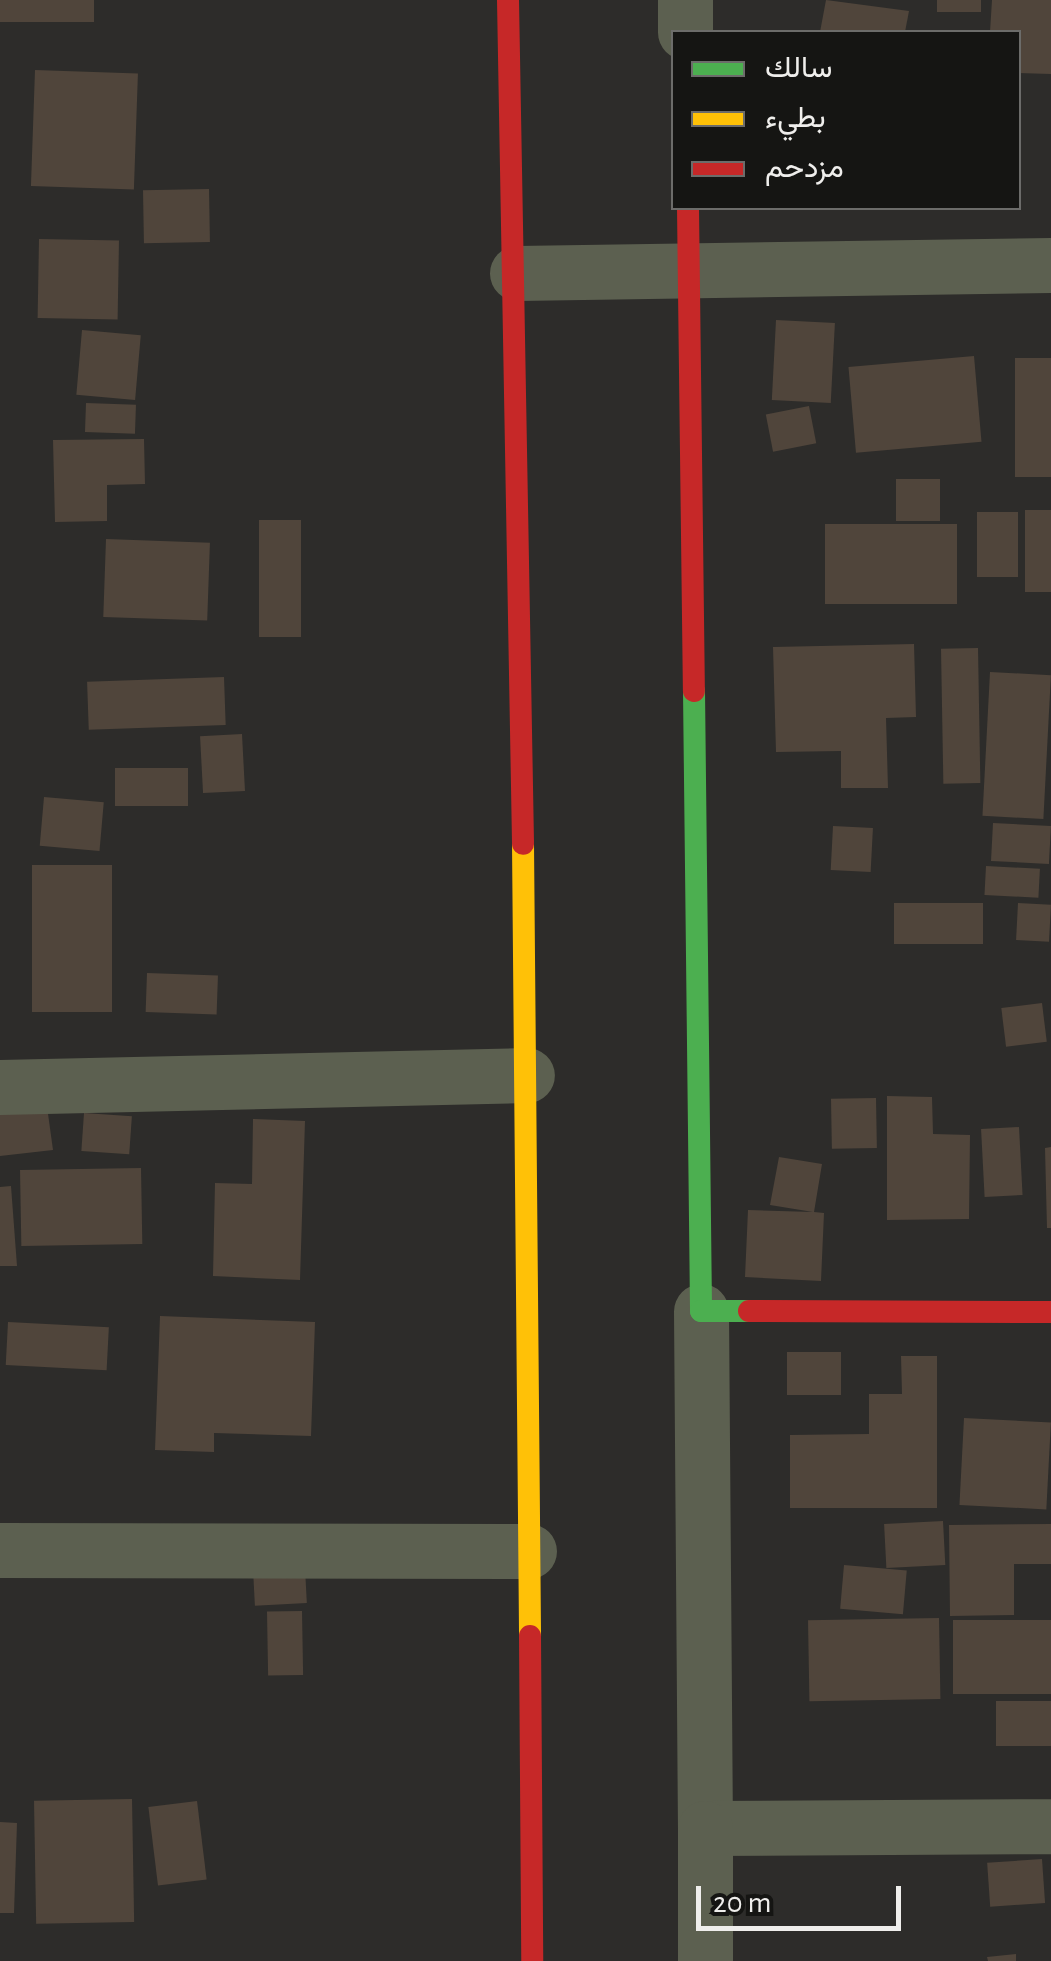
<!DOCTYPE html>
<meta charset="utf-8">
<style>
body{margin:0}
#map{position:relative;width:1051px;height:1961px;overflow:hidden;background:#2d2c2a;font-family:"Alegreya Sans",Vazirmatn,sans-serif}
div>[style]{position:absolute}
.building>*{inset:0;background:#50453b;transform-origin:0 0}
.street>*{height:55px;margin:-27.5px;padding:0 27.5px;transform-origin:27.5px;border-radius:27.5px;background:#5c6050}
.fast>*{height:22px;margin:-11px;padding:0 11px;transform-origin:11px;border-radius:11px;background:#4caf50}
.slow>*{height:22px;margin:-11px;padding:0 11px;transform-origin:11px;border-radius:11px;background:#ffc107}
.jam>*{height:22px;margin:-11px;padding:0 11px;transform-origin:11px;border-radius:11px;background:#c62828}
span{translate:-50% -50%;white-space:nowrap;text-align:center;line-height:1.15;-webkit-text-stroke:10px #151513;paint-order:stroke}
.legend{position:absolute;left:671px;top:30px;width:350px;height:180px;box-sizing:border-box;background:#151513;border:2px solid #6c6c6a;margin:0;padding:12px 18px;list-style:none;font-size:30px;color:#efeeec}
.legend li{display:flex;align-items:center;gap:20px;height:50px}
.legend b{width:50px;border:2px solid #6c6c6a}
.scale{position:absolute;left:696px;top:1886px;width:205px;height:45px;box-sizing:border-box;border:5px solid #efeeec;border-top:0;padding-left:12px;font-size:30px;line-height:35px;white-space:nowrap;color:#efeeec;-webkit-text-stroke:8px #151513;paint-order:stroke}
</style>
<div id="map">
<div class="building">
<div style="left:0;top:0;width:94px;height:22px"></div>
<div style="clip-path:polygon(826px 0,909px 11px,905px 32px,820px 32px)"></div>
<div style="left:937px;top:0;width:44px;height:12px"></div>
<div style="clip-path:polygon(992px 0,1051px 0,1051px 74px,1018px 73px,1018px 32px,990px 32px)"></div>
<div style="left:35px;top:70px;width:103px;height:116px;rotate:2deg"></div>
<div style="left:209px;top:189px;width:53px;height:66px;rotate:89deg"></div>
<div style="left:39px;top:239px;width:80px;height:79px;rotate:1deg"></div>
<div style="left:776px;top:320px;width:59px;height:80px;rotate:3deg"></div>
<div style="left:82px;top:330px;width:59px;height:65px;rotate:5deg"></div>
<div style="left:974px;top:356px;width:86px;height:126px;rotate:85deg"></div>
<div style="left:1051px;top:358px;width:119px;height:36px;rotate:90deg"></div>
<div style="left:86px;top:403px;width:50px;height:29px;rotate:2deg"></div>
<div style="left:809px;top:406px;width:38px;height:44px;rotate:79deg"></div>
<div style="clip-path:polygon(144px 439px,145px 484px,107px 485px,107px 521px,55px 522px,53px 440px)"></div>
<div style="left:896px;top:479px;width:44px;height:42px"></div>
<div style="left:1025px;top:510px;width:26px;height:82px"></div>
<div style="left:977px;top:512px;width:41px;height:65px"></div>
<div style="left:259px;top:520px;width:42px;height:117px"></div>
<div style="left:957px;top:524px;width:80px;height:132px;rotate:90deg"></div>
<div style="left:106px;top:539px;width:104px;height:78px;rotate:2deg"></div>
<div style="clip-path:polygon(914px 644px,916px 717px,886px 718px,888px 788px,841px 788px,841px 751px,776px 752px,773px 647px)"></div>
<div style="left:978px;top:648px;width:135px;height:37px;rotate:89deg"></div>
<div style="left:990px;top:672px;width:61px;height:144px;rotate:3deg"></div>
<div style="left:224px;top:677px;width:48px;height:137px;rotate:88deg"></div>
<div style="left:242px;top:734px;width:57px;height:42px;rotate:87deg"></div>
<div style="left:115px;top:768px;width:73px;height:38px"></div>
<div style="left:44px;top:797px;width:60px;height:49px;rotate:5deg"></div>
<div style="left:993px;top:823px;width:58px;height:38px;rotate:3deg"></div>
<div style="left:833px;top:826px;width:40px;height:44px;rotate:3deg"></div>
<div style="left:32px;top:865px;width:80px;height:147px"></div>
<div style="left:986px;top:866px;width:54px;height:29px;rotate:3deg"></div>
<div style="left:983px;top:903px;width:41px;height:89px;rotate:90deg"></div>
<div style="left:1018px;top:903px;width:33px;height:37px;rotate:3deg"></div>
<div style="left:147px;top:973px;width:71px;height:39px;rotate:2deg"></div>
<div style="left:1042px;top:1003px;width:39px;height:41px;rotate:83deg"></div>
<div style="clip-path:polygon(45px 1092px,53px 1150px,0 1156px,0 1097px)"></div>
<div style="clip-path:polygon(887px 1096px,932px 1097px,933px 1134px,970px 1135px,969px 1219px,887px 1220px)"></div>
<div style="left:876px;top:1098px;width:50px;height:45px;rotate:89deg"></div>
<div style="left:84px;top:1113px;width:48px;height:38px;rotate:4deg"></div>
<div style="clip-path:polygon(253px 1119px,305px 1121px,300px 1280px,213px 1276px,215px 1183px,252px 1184px)"></div>
<div style="left:1019px;top:1127px;width:68px;height:38px;rotate:87deg"></div>
<div style="clip-path:polygon(1051px 1147px,1051px 1228px,1047px 1228px,1045px 1148px)"></div>
<div style="clip-path:polygon(779px 1157px,822px 1164px,814px 1212px,824px 1213px,821px 1281px,745px 1277px,748px 1210px,813px 1212px,770px 1205px)"></div>
<div style="left:141px;top:1168px;width:76px;height:121px;rotate:89deg"></div>
<div style="clip-path:polygon(11px 1186px,17px 1266px,0 1266px,0 1187px)"></div>
<div style="clip-path:polygon(160px 1316px,315px 1322px,311px 1436px,214px 1433px,214px 1452px,155px 1450px)"></div>
<div style="left:8px;top:1322px;width:101px;height:43px;rotate:3deg"></div>
<div style="left:841px;top:1352px;width:43px;height:54px;rotate:90deg"></div>
<div style="clip-path:polygon(901px 1356px,937px 1356px,937px 1508px,790px 1508px,790px 1435px,869px 1434px,869px 1394px,902px 1394px)"></div>
<div style="left:964px;top:1418px;width:87px;height:87px;rotate:3deg"></div>
<div style="left:943px;top:1521px;width:44px;height:59px;rotate:87deg"></div>
<div style="clip-path:polygon(1051px 1524px,1051px 1564px,1014px 1564px,1014px 1615px,950px 1616px,949px 1525px)"></div>
<div style="left:844px;top:1565px;width:63px;height:44px;rotate:5deg"></div>
<div style="left:305px;top:1568px;width:35px;height:52px;rotate:87deg"></div>
<div style="left:302px;top:1611px;width:64px;height:35px;rotate:89deg"></div>
<div style="left:939px;top:1618px;width:81px;height:131px;rotate:89deg"></div>
<div style="left:1051px;top:1620px;width:74px;height:98px;rotate:90deg"></div>
<div style="left:1051px;top:1701px;width:45px;height:55px;rotate:90deg"></div>
<div style="left:132px;top:1799px;width:123px;height:98px;rotate:89deg"></div>
<div style="left:197px;top:1801px;width:79px;height:49px;rotate:83deg"></div>
<div style="clip-path:polygon(0 1822px,17px 1823px,14px 1913px,0 1913px)"></div>
<div style="left:1042px;top:1859px;width:44px;height:55px;rotate:86deg"></div>
<div style="clip-path:polygon(1016px 1954px,1016px 1961px,988px 1961px,987px 1957px)"></div>
</div>
<div class="street">
<div style="left:685px;top:0;width:32px;rotate:90deg"></div>
<div style="left:517px;top:273px;width:534px;rotate:-0.86deg"></div>
<div style="left:0;top:1087px;width:527px;rotate:-1.3deg"></div>
<div style="left:701px;top:1311px;width:517px;rotate:89.56deg"></div>
<div style="left:705px;top:1828px;width:346px;rotate:-0.3deg"></div>
<div style="left:0;top:1550px;width:529px;rotate:0.11deg"></div>
<div style="left:705px;top:1961px;width:133px;rotate:-90deg"></div>
</div>
<div class="fast">
<div style="left:694px;top:691px;width:620px;rotate:89.35deg"></div>
<div style="left:701px;top:1311px;width:48px"></div>
</div>
<div class="slow">
<div style="left:523px;top:844px;width:792px;rotate:89.49deg"></div>
</div>
<div class="jam">
<div style="left:508px;top:0;width:844px;rotate:88.98deg"></div>
<div style="left:688px;top:208px;width:483px;rotate:89.3deg"></div>
<div style="left:749px;top:1311px;width:302px;rotate:0.2deg"></div>
<div style="left:530px;top:1636px;width:325px;rotate:89.6deg"></div>
</div>
<ul class="legend">
<li><b style="height:12px;background:#4caf50"></b>سالك</li>
<li><b style="height:12px;background:#ffc107"></b>بطيء</li>
<li><b style="height:12px;background:#c62828"></b>مزدحم</li>
</ul>
<div class="scale">20 m</div>
</div>
